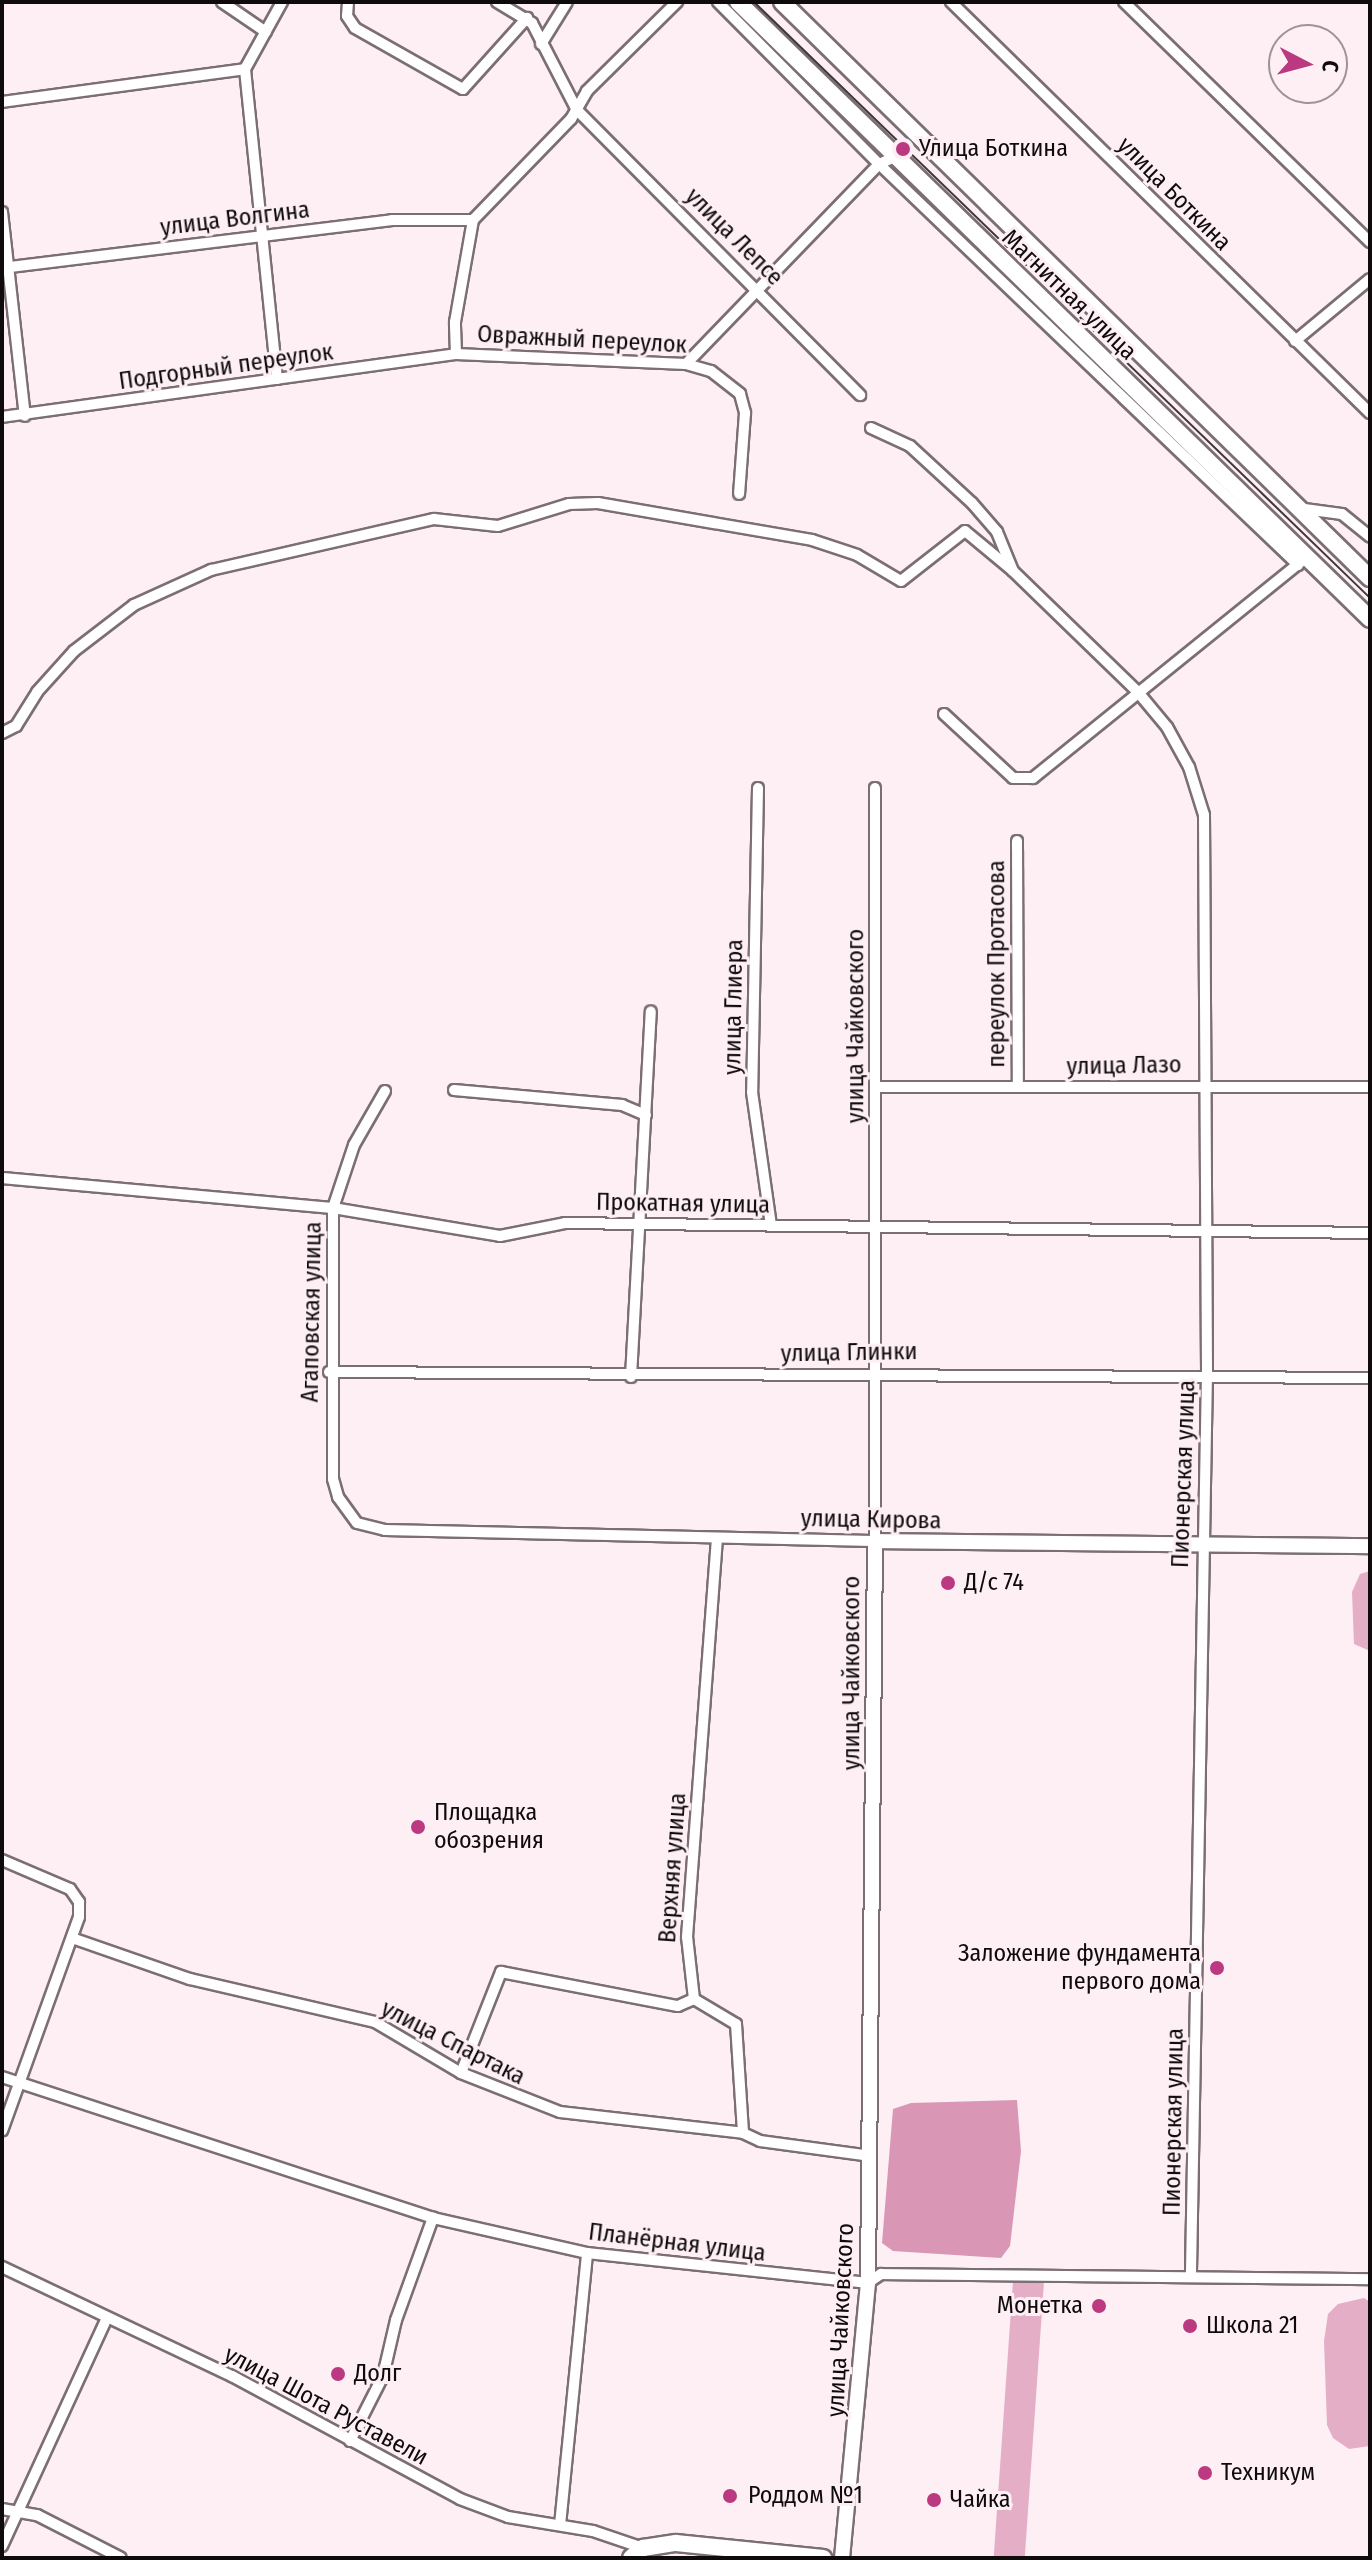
<!DOCTYPE html>
<meta charset="utf-8">
<style>
body{margin:0}
#map{position:relative;width:1372px;height:2560px;overflow:hidden;background:#fdeff4;font-family:"Fira Sans Condensed",sans-serif}
div>[style]{position:absolute}
.green>*{inset:0;background:#e5aec7;transform-origin:0 0}
.forest>*{inset:0;background:#da96b5}
.roads{filter:drop-shadow(2px 0 #7b6e74) drop-shadow(-2px 0 #7b6e74) drop-shadow(0 2px #7b6e74) drop-shadow(0 -2px #7b6e74)}
.minor>*{height:10px;margin:-5px;padding:0 5px;transform-origin:5px;border-radius:5px;background:#fff}
.secondary>*{height:14px;margin:-7px;padding:0 7px;transform-origin:7px;border-radius:7px;background:#fff}
.primary>*{height:16px;margin:-8px;padding:0 8px;transform-origin:8px;border-radius:8px;background:#fff}
.tram>*{height:2px;margin:-1px;padding:0 1px;transform-origin:1px;border-radius:1px;background:#3e383b}
.dots>*{width:22px;height:22px;translate:-50% -50%;box-sizing:border-box;border:4px solid #fdeff4;border-radius:50%}
span{translate:-50% -50%;white-space:nowrap;text-align:center;line-height:1.15;-webkit-text-stroke:6px #fdeff4;paint-order:stroke}
.poi-label{font-size:24px;color:#0f0b0d}
.left{translate:0 -50%;text-align:left}
.right{translate:-100% -50%;text-align:right}
.street-label{font-size:24px;color:#0f0b0d}
.frame{position:absolute;inset:0;border:4px solid #0f0b0d;pointer-events:none}
.north{position:absolute;left:1268px;top:24px;width:80px;height:80px;box-sizing:border-box;background:#fdeff4;border:2px solid #9e9498;border-radius:50%;rotate:96deg;font-size:22px;font-weight:700;line-height:32px;text-align:center;color:#0f0b0d}
.north::after{content:'';display:block;margin:auto;width:28px;height:36px;background:#bb3981;clip-path:polygon(50% 0,100% 100%,50% 72%,0 100%)}
</style>
<div id="map">
<div class="green">
<div style="clip-path:polygon(1370px 1571px,1370px 1651px,1354px 1644px,1352px 1592px,1360px 1574px)"></div>
<div style="left:1013px;top:2281px;width:31px;height:277px;rotate:4deg"></div>
<div style="clip-path:polygon(1364px 2298px,1370px 2302px,1370px 2446px,1349px 2449px,1333px 2438px,1327px 2425px,1324px 2341px,1328px 2314px,1338px 2304px)"></div>
</div>
<div class="forest">
<div style="clip-path:polygon(1017px 2100px,1021px 2151px,1010px 2246px,1001px 2258px,893px 2251px,882px 2243px,893px 2109px,911px 2103px)"></div>
</div>
<div class="roads">
<div class="minor">
<div style="left:222px;top:2px;width:53px;rotate:34.3deg"></div>
<div style="left:348px;top:2px;width:14px;rotate:94deg"></div>
<div style="left:347px;top:16px;width:14px;rotate:56deg"></div>
<div style="left:355px;top:28px;width:124px;rotate:29.5deg"></div>
<div style="left:463px;top:89px;width:96px;rotate:-48deg"></div>
<div style="left:497px;top:2px;width:41px;rotate:31deg"></div>
<div style="left:532px;top:23px;width:98px;rotate:62.7deg"></div>
<div style="left:577px;top:110px;width:402px;rotate:45.2deg"></div>
<div style="left:718px;top:2px;width:228px;rotate:45.2deg"></div>
<div style="left:879px;top:164px;width:17px;rotate:-24deg"></div>
<div style="left:951px;top:2px;width:587px;rotate:44.45deg"></div>
<div style="left:1124px;top:2px;width:344px;rotate:44.3deg"></div>
<div style="left:541px;top:44px;width:49px;rotate:-58.2deg"></div>
<div style="left:2px;top:102px;width:245px;rotate:-7.7deg"></div>
<div style="left:2px;top:212px;width:205px;rotate:83.6deg"></div>
<div style="left:2px;top:268px;width:393px;rotate:-7deg"></div>
<div style="left:392px;top:220px;width:81px"></div>
<div style="left:1295px;top:341px;width:97px;rotate:-39.6deg"></div>
<div style="left:456px;top:354px;width:32px;rotate:-92deg"></div>
<div style="left:455px;top:322px;width:104px;rotate:-80deg"></div>
<div style="left:473px;top:220px;width:141px;rotate:-45.9deg"></div>
<div style="left:571px;top:119px;width:32px;rotate:-60deg"></div>
<div style="left:587px;top:91px;width:127px;rotate:-44.7deg"></div>
<div style="left:686px;top:364px;width:278px;rotate:-46deg"></div>
<div style="left:879px;top:164px;width:580px;rotate:43.74deg"></div>
<div style="left:277px;top:379px;width:312px;rotate:-95.9deg"></div>
<div style="left:245px;top:69px;width:77px;rotate:-61.1deg"></div>
<div style="left:2px;top:417px;width:458px;rotate:-7.9deg"></div>
<div style="left:456px;top:354px;width:230px;rotate:2.5deg"></div>
<div style="left:686px;top:364px;width:26px;rotate:16deg"></div>
<div style="left:711px;top:371px;width:37px;rotate:38deg"></div>
<div style="left:740px;top:394px;width:20px;rotate:75deg"></div>
<div style="left:745px;top:413px;width:81px;rotate:94.2deg"></div>
<div style="left:871px;top:428px;width:43px;rotate:24.8deg"></div>
<div style="left:910px;top:446px;width:84px;rotate:42.6deg"></div>
<div style="left:972px;top:503px;width:38px;rotate:49deg"></div>
<div style="left:997px;top:532px;width:42px;rotate:67.7deg"></div>
<div style="left:1013px;top:571px;width:173px;rotate:44.1deg"></div>
<div style="left:1137px;top:691px;width:47px;rotate:50.2deg"></div>
<div style="left:1167px;top:727px;width:46px;rotate:61.2deg"></div>
<div style="left:1189px;top:767px;width:50px;rotate:72.6deg"></div>
<div style="left:1204px;top:815px;width:558px;rotate:89.69deg"></div>
<div style="left:1207px;top:1373px;width:903px;rotate:91.02deg"></div>
<div style="left:1297px;top:508px;width:45px;rotate:7.6deg"></div>
<div style="left:1342px;top:514px;width:36px;rotate:39deg"></div>
<div style="left:944px;top:714px;width:94px;rotate:42.8deg"></div>
<div style="left:1013px;top:778px;width:20px"></div>
<div style="left:1033px;top:778px;width:347px;rotate:-38.9deg"></div>
<div style="left:2px;top:733px;width:16px;rotate:-27deg"></div>
<div style="left:16px;top:726px;width:40px;rotate:-58deg"></div>
<div style="left:37px;top:692px;width:55px;rotate:-47.9deg"></div>
<div style="left:74px;top:651px;width:76px;rotate:-37.5deg"></div>
<div style="left:134px;top:605px;width:85px;rotate:-24.4deg"></div>
<div style="left:211px;top:570px;width:229px;rotate:-12.9deg"></div>
<div style="left:434px;top:519px;width:64px;rotate:6.2deg"></div>
<div style="left:498px;top:526px;width:74px;rotate:-17.2deg"></div>
<div style="left:569px;top:504px;width:29px;rotate:-2deg"></div>
<div style="left:598px;top:503px;width:217px;rotate:9.8deg"></div>
<div style="left:812px;top:540px;width:47px;rotate:18.4deg"></div>
<div style="left:857px;top:555px;width:51px;rotate:30.6deg"></div>
<div style="left:901px;top:581px;width:81px;rotate:-38deg"></div>
<div style="left:965px;top:531px;width:61px;rotate:39.7deg"></div>
<div style="left:758px;top:788px;width:304px;rotate:91.1deg"></div>
<div style="left:752px;top:1092px;width:134px;rotate:81.9deg"></div>
<div style="left:1017px;top:841px;width:246px;rotate:89.8deg"></div>
<div style="left:879px;top:1087px;width:491px"></div>
<div style="left:454px;top:1090px;width:169px;rotate:5.1deg"></div>
<div style="left:622px;top:1105px;width:26px;rotate:23deg"></div>
<div style="left:385px;top:1091px;width:62px;rotate:119.9deg"></div>
<div style="left:354px;top:1145px;width:66px;rotate:108.4deg"></div>
<div style="left:333px;top:1208px;width:271px;rotate:90deg"></div>
<div style="left:333px;top:1479px;width:19px;rotate:74deg"></div>
<div style="left:338px;top:1497px;width:32px;rotate:54deg"></div>
<div style="left:357px;top:1523px;width:29px;rotate:14deg"></div>
<div style="left:385px;top:1530px;width:490px;rotate:1.3deg"></div>
<div style="left:875px;top:1541px;width:753px;rotate:-90deg"></div>
<div style="left:2px;top:1178px;width:332px;rotate:5.2deg"></div>
<div style="left:333px;top:1208px;width:169px;rotate:9.5deg"></div>
<div style="left:500px;top:1236px;width:66px;rotate:-11.3deg"></div>
<div style="left:565px;top:1223px;width:805px;rotate:0.71deg"></div>
<div style="left:329px;top:1372px;width:1041px;rotate:0.33deg"></div>
<div style="left:631px;top:1377px;width:366px;rotate:-86.9deg"></div>
<div style="left:2px;top:1860px;width:74px;rotate:23.1deg"></div>
<div style="left:70px;top:1889px;width:16px;rotate:55deg"></div>
<div style="left:79px;top:1902px;width:15px;rotate:90deg"></div>
<div style="left:79px;top:1917px;width:227px;rotate:109.8deg"></div>
<div style="left:72px;top:1938px;width:125px;rotate:19.2deg"></div>
<div style="left:190px;top:1979px;width:190px;rotate:13.1deg"></div>
<div style="left:375px;top:2022px;width:100px;rotate:30.7deg"></div>
<div style="left:461px;top:2073px;width:106px;rotate:21.5deg"></div>
<div style="left:560px;top:2112px;width:184px;rotate:6.5deg"></div>
<div style="left:743px;top:2133px;width:19px;rotate:25deg"></div>
<div style="left:760px;top:2141px;width:112px;rotate:7.7deg"></div>
<div style="left:694px;top:1999px;width:49px;rotate:30.8deg"></div>
<div style="left:736px;top:2024px;width:109px;rotate:86.3deg"></div>
<div style="left:461px;top:2073px;width:109px;rotate:-68.4deg"></div>
<div style="left:501px;top:1972px;width:180px;rotate:10.9deg"></div>
<div style="left:678px;top:2006px;width:17px;rotate:-24deg"></div>
<div style="left:694px;top:1999px;width:62px;rotate:-96.4deg"></div>
<div style="left:687px;top:1937px;width:398px;rotate:-85.7deg"></div>
<div style="left:2px;top:2077px;width:453px;rotate:18.1deg"></div>
<div style="left:433px;top:2218px;width:158px;rotate:12.8deg"></div>
<div style="left:587px;top:2253px;width:283px;rotate:6.1deg"></div>
<div style="left:868px;top:2283px;width:16px;rotate:-35deg"></div>
<div style="left:881px;top:2274px;width:489px;rotate:0.6deg"></div>
<div style="left:2px;top:2267px;width:255px;rotate:25.4deg"></div>
<div style="left:232px;top:2376px;width:259px;rotate:28.3deg"></div>
<div style="left:460px;top:2499px;width:51px;rotate:20.6deg"></div>
<div style="left:508px;top:2517px;width:86px;rotate:9.4deg"></div>
<div style="left:593px;top:2531px;width:53px;rotate:18.8deg"></div>
<div style="left:350px;top:2441px;width:73px;rotate:-63.1deg"></div>
<div style="left:383px;top:2376px;width:57px;rotate:-76.9deg"></div>
<div style="left:396px;top:2320px;width:109px;rotate:-70.1deg"></div>
<div style="left:2px;top:2509px;width:36px;rotate:10deg"></div>
<div style="left:37px;top:2515px;width:94px;rotate:27.1deg"></div>
<div style="left:560px;top:2525px;width:273px;rotate:-84.3deg"></div>
<div style="left:2px;top:2546px;width:251px;rotate:-65.3deg"></div>
</div>
<div class="secondary">
<div style="left:842px;top:2558px;width:276px;rotate:-84.6deg"></div>
<div style="left:868px;top:2283px;width:742px;rotate:-89.46deg"></div>
<div style="left:875px;top:1541px;width:495px;rotate:0.6deg"></div>
</div>
<div class="primary">
<div style="left:738px;top:2px;width:883px;rotate:44.31deg"></div>
<div style="left:782px;top:2px;width:823px;rotate:44.41deg"></div>
<div style="left:631px;top:2558px;width:16px;rotate:-40deg"></div>
<div style="left:643px;top:2548px;width:33px;rotate:-9deg"></div>
<div style="left:676px;top:2543px;width:148px;rotate:5.8deg"></div>
</div>
</div>
<div class="tram">
<div style="left:754px;top:2px;width:857px;rotate:44.05deg"></div>
<div style="left:668px;top:2558px;width:13px"></div>
</div>
<div class="dots">
<div style="left:903px;top:149px;background:#bb3981"></div>
<div style="left:948px;top:1583px;background:#bb3981"></div>
<div style="left:418px;top:1827px;background:#bb3981"></div>
<div style="left:1217px;top:1968px;background:#bb3981"></div>
<div style="left:1099px;top:2306px;background:#bb3981"></div>
<div style="left:1190px;top:2326px;background:#bb3981"></div>
<div style="left:338px;top:2374px;background:#bb3981"></div>
<div style="left:1205px;top:2473px;background:#bb3981"></div>
<div style="left:730px;top:2496px;background:#bb3981"></div>
<div style="left:934px;top:2500px;background:#bb3981"></div>
</div>
<div class="poi-label">
<span class="left" style="left:919px;top:149px">Улица Боткина</span>
<span class="left" style="left:964px;top:1583px">Д/с 74</span>
<span class="left" style="left:434px;top:1827px">Площадка<br>обозрения</span>
<span class="right" style="left:1201px;top:1968px">Заложение фундамента<br>первого дома</span>
<span class="right" style="left:1083px;top:2306px">Монетка</span>
<span class="left" style="left:1206px;top:2326px">Школа 21</span>
<span class="left" style="left:354px;top:2374px">Долг</span>
<span class="left" style="left:1221px;top:2473px">Техникум</span>
<span class="left" style="left:748px;top:2496px">Роддом №1</span>
<span class="left" style="left:950px;top:2500px">Чайка</span>
</div>
<div class="street-label">
<span style="left:1174px;top:194px;rotate:45deg">улица Боткина</span>
<span style="left:235px;top:219px;rotate:-7deg">улица Волгина</span>
<span style="left:734px;top:237px;rotate:45deg">улица Лепсе</span>
<span style="left:1069px;top:295px;rotate:44deg">Магнитная улица</span>
<span style="left:582px;top:340px;rotate:3deg">Овражный переулок</span>
<span style="left:226px;top:367px;rotate:-8deg">Подгорный переулок</span>
<span style="left:997px;top:964px;rotate:-90deg">переулок Протасова</span>
<span style="left:734px;top:1007px;rotate:-89deg">улица Глиера</span>
<span style="left:856px;top:1026px;rotate:-90deg">улица Чайковского</span>
<span style="left:1124px;top:1066px;rotate:-1deg">улица Лазо</span>
<span style="left:683px;top:1204px;rotate:1deg">Прокатная улица</span>
<span style="left:312px;top:1312px;rotate:-89deg">Агаповская улица</span>
<span style="left:849px;top:1353px;rotate:-1deg">улица Глинки</span>
<span style="left:1184px;top:1474px;rotate:-88deg">Пионерская улица</span>
<span style="left:871px;top:1520px;rotate:1deg">улица Кирова</span>
<span style="left:852px;top:1673px;rotate:-90deg">улица Чайковского</span>
<span style="left:673px;top:1868px;rotate:-86deg">Верхняя улица</span>
<span style="left:453px;top:2043px;rotate:27deg">улица Спартака</span>
<span style="left:1174px;top:2122px;rotate:-89deg">Пионерская улица</span>
<span style="left:677px;top:2243px;rotate:7deg">Планёрная улица</span>
<span style="left:841px;top:2320px;rotate:-87deg">улица Чайковского</span>
<span style="left:326px;top:2406px;rotate:28deg">улица Шота Руставели</span>
</div>
<div class="frame"></div>
<div class="north">С</div>
</div>
